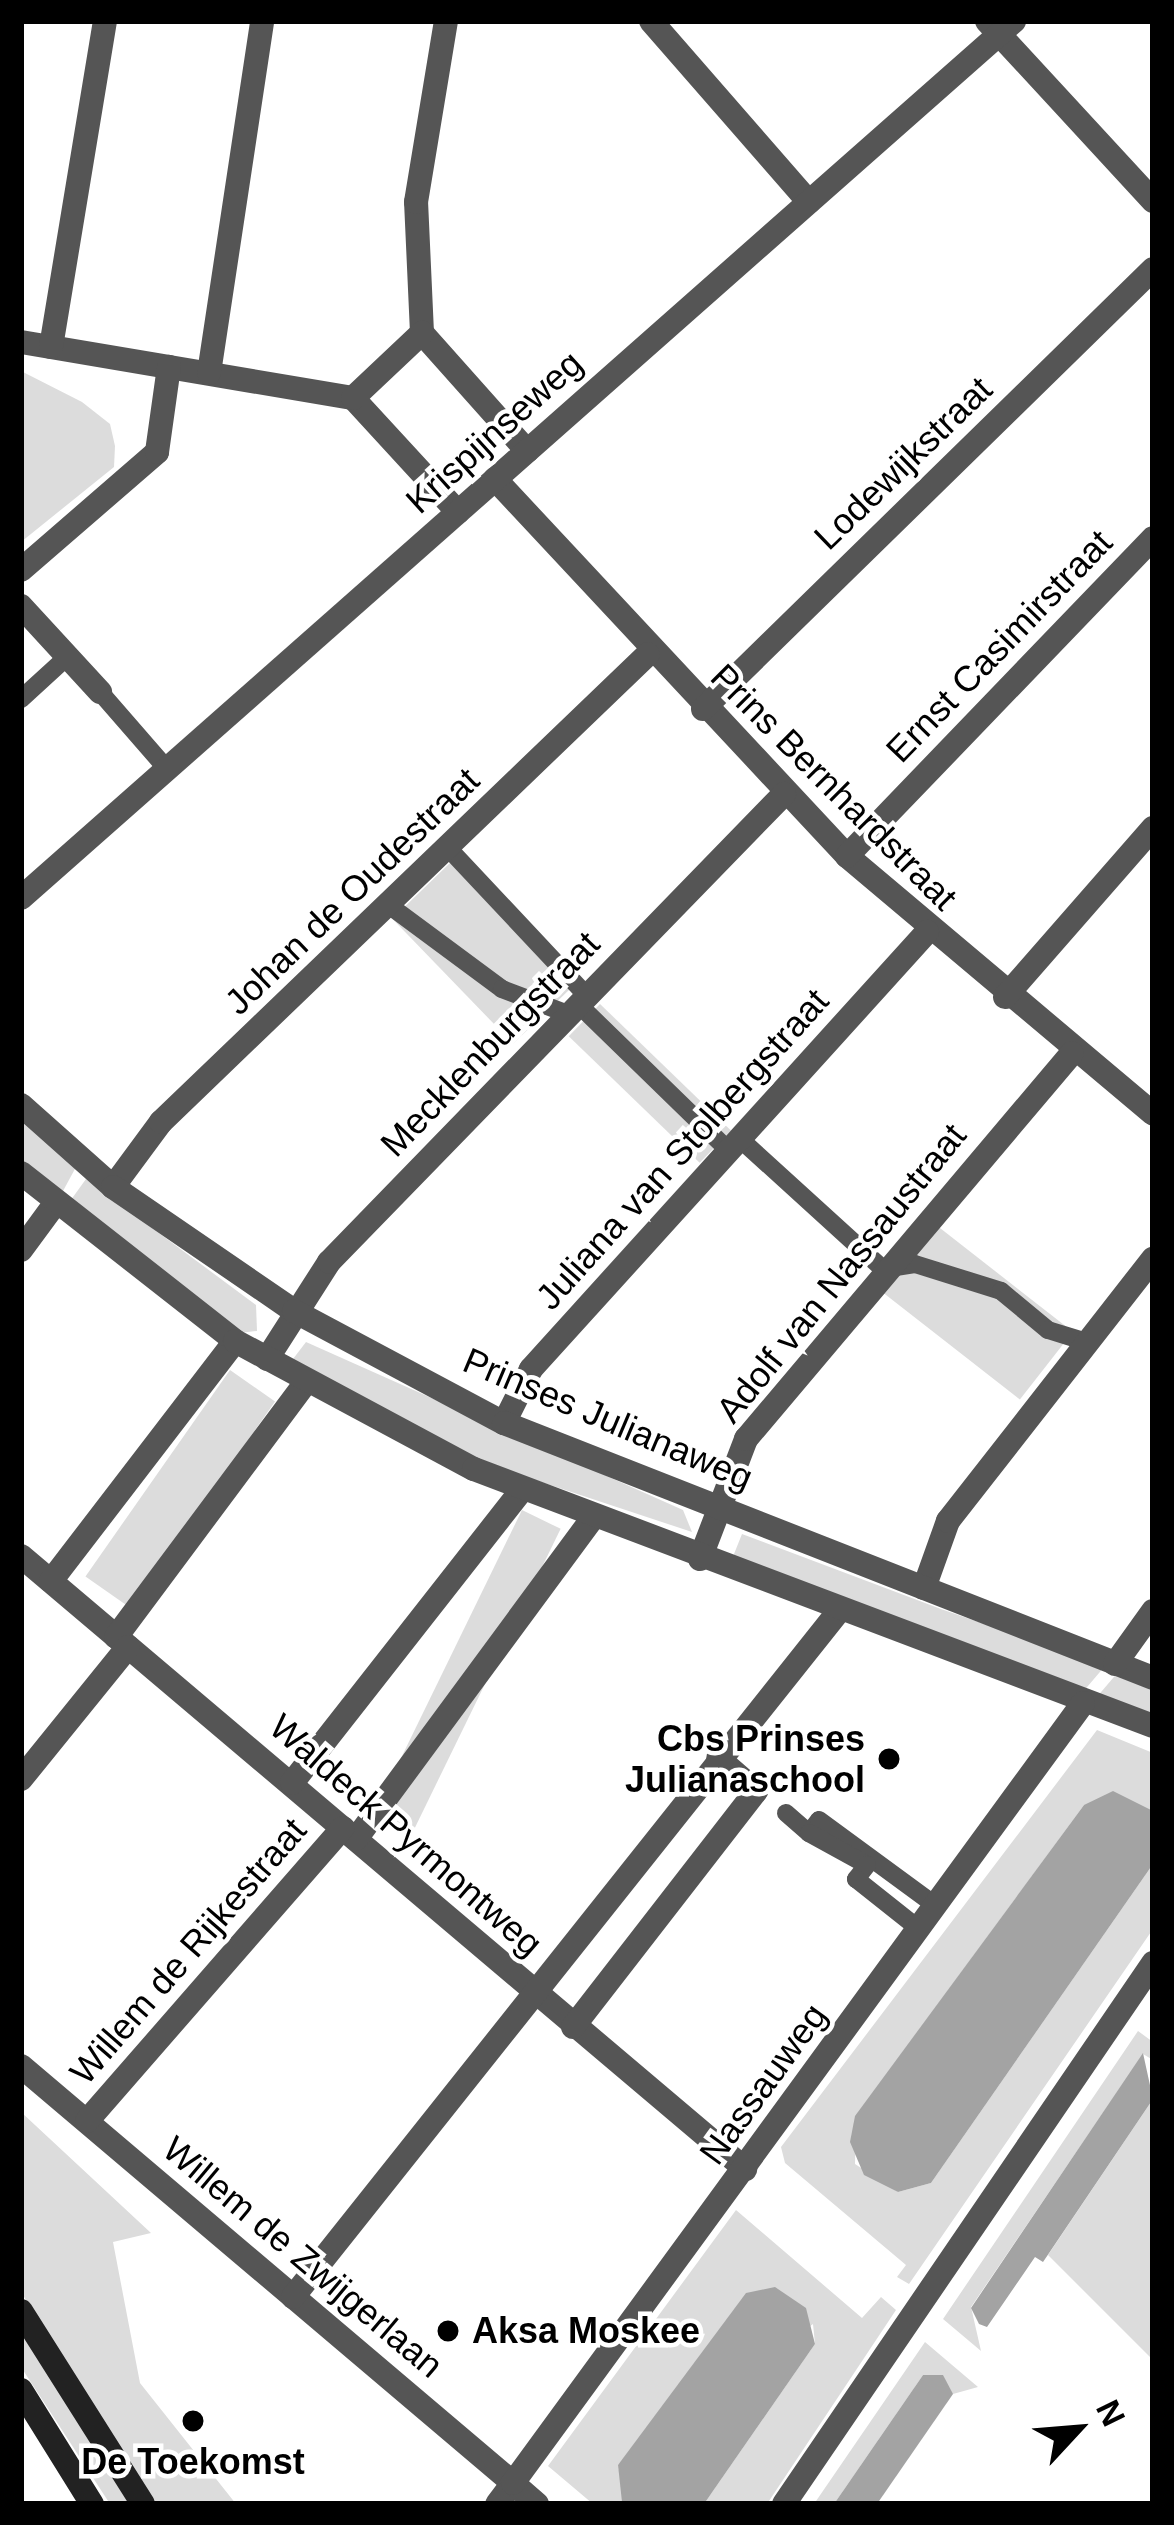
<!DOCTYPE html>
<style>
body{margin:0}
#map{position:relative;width:1174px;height:2525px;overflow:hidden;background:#fff;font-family:Arial,sans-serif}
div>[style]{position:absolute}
.green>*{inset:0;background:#dcdcdc;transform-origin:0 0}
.water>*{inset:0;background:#a3a3a3}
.pedestrian>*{height:18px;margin:-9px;padding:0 9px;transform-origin:9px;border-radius:9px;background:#555}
.minor>*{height:24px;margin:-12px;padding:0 12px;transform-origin:12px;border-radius:12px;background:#555}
.tertiary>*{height:24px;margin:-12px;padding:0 12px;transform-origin:12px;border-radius:12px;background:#555}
.secondary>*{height:24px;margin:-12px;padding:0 12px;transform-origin:12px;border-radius:12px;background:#222}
.dots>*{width:33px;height:33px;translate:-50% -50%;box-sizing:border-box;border:6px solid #fff;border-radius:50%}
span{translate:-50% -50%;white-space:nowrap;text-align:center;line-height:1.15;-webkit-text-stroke:9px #fff;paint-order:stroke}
.street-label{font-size:36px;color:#000}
.poi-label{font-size:36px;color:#000;font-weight:700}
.right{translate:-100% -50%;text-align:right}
.left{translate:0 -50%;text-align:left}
.frame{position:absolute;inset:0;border:24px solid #000;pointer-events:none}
.north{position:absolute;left:1018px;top:2369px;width:120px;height:120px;-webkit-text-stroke:9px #fff;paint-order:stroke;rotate:64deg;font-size:33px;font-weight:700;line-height:48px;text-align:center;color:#000}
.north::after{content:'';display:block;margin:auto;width:42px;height:54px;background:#000;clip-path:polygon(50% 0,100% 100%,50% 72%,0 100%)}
</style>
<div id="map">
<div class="green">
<div style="clip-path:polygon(21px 371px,82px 402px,110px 424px,115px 446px,114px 467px,21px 542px)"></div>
<div style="left:452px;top:861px;width:174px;height:83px;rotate:46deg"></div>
<div style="left:600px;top:1004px;width:182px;height:45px;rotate:44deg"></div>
<div style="clip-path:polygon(21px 1116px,76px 1167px,63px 1191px,21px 1160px)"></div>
<div style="clip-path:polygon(86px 1179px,256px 1305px,257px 1331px,239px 1333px,68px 1204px)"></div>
<div style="left:931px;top:1221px;width:180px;height:86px;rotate:38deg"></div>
<div style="clip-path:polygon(306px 1342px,683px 1510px,692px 1532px,478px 1461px,293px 1359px)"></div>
<div style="left:230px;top:1370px;width:55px;height:252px;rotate:35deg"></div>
<div style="left:522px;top:1510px;width:43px;height:335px;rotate:26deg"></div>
<div style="clip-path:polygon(742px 1534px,941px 1609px,1105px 1666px,1082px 1693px,732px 1559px)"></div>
<div style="clip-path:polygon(1119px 1671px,1153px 1684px,1153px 1718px,1096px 1698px)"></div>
<div style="clip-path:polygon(1097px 1730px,1153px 1753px,1153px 1811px,1084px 1805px,856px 2116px,855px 2164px,898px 2192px,931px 2183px,1153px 1864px,1153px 1929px,909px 2284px,897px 2277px,906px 2265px,785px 2163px,781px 2147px)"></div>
<div style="clip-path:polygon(1138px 2031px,1153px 2042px,1153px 2060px,1143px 2054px,971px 2307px,981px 2351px,943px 2319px)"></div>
<div style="clip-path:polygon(1153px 2099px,1153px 2360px,1048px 2255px)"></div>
<div style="clip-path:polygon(21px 2112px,151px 2233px,113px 2242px,140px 2383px,236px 2504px,154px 2504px,21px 2292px)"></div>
<div style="clip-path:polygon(736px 2210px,862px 2318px,881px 2297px,896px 2310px,767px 2504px,704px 2504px,815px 2344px,813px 2324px,618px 2465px,625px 2504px,593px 2504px,548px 2466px)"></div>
<div style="clip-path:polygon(21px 2332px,129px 2504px,110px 2504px,21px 2367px)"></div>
<div style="clip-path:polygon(925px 2342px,978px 2387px,953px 2394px,923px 2375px,834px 2504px,814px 2504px)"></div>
</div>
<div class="water">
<div style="clip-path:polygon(1113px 1791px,1153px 1811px,1153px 1864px,931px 2183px,898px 2192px,864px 2175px,850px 2142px,855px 2116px,1084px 1805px)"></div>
<div style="clip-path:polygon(1143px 2053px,1153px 2099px,1043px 2262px,1035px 2257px,987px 2327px,979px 2324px,971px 2308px)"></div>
<div style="clip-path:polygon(775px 2287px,806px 2308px,815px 2344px,704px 2504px,622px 2502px,618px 2465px,746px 2293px)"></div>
<div style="clip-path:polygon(923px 2375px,943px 2375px,953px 2394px,877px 2504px,834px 2504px)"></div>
</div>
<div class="pedestrian">
<div style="left:100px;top:692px;width:102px;rotate:49deg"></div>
<div style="left:21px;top:699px;width:64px;rotate:-42.5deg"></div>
<div style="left:450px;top:850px;width:199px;rotate:46.8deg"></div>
<div style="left:390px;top:906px;width:139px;rotate:36.5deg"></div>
<div style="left:502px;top:989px;width:71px;rotate:20.7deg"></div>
<div style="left:578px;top:1004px;width:209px;rotate:44.2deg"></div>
<div style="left:739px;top:1138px;width:195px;rotate:42.3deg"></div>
<div style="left:883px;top:1269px;width:32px;rotate:-9deg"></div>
<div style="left:915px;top:1264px;width:90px;rotate:17.4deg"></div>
<div style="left:1001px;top:1291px;width:61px;rotate:39.7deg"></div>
<div style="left:1048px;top:1330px;width:41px;rotate:17.1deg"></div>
<div style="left:786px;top:1813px;width:30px;rotate:41deg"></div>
<div style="left:809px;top:1833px;width:16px;rotate:-52deg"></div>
<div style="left:819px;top:1820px;width:145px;rotate:36.3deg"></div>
<div style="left:809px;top:1833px;width:66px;rotate:28.9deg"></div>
<div style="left:867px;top:1865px;width:18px;rotate:128deg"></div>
<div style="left:856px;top:1879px;width:80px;rotate:38.4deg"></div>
</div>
<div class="minor">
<div style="left:651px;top:21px;width:240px;rotate:48.9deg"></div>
<div style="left:987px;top:21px;width:245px;rotate:47.3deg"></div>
<div style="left:422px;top:333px;width:131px;rotate:-92.6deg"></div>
<div style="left:416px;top:202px;width:183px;rotate:-80.6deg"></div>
<div style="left:422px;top:333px;width:158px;rotate:48.3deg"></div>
<div style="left:21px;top:342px;width:337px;rotate:9.6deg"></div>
<div style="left:51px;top:347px;width:330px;rotate:-80.6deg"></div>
<div style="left:209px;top:373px;width:356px;rotate:-81.4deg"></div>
<div style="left:353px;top:398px;width:155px;rotate:47.4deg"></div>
<div style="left:353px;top:398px;width:95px;rotate:-43.3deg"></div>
<div style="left:495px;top:479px;width:516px;rotate:46.96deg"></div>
<div style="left:847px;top:856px;width:400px;rotate:40.1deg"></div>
<div style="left:21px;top:570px;width:180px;rotate:-40.9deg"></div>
<div style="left:157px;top:452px;width:86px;rotate:-82deg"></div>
<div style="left:21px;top:606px;width:117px;rotate:47.4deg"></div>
<div style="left:703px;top:709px;width:629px;rotate:-44.36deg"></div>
<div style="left:847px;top:856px;width:441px;rotate:-46.1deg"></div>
<div style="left:1005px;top:997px;width:225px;rotate:-48.8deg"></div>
<div style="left:113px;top:1187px;width:81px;rotate:-53.6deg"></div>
<div style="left:161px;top:1122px;width:675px;rotate:-43.86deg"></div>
<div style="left:21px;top:1250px;width:56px;rotate:-53.7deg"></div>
<div style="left:267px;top:1359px;width:115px;rotate:-57.4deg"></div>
<div style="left:329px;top:1262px;width:653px;rotate:-45.81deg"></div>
<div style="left:504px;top:1423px;width:60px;rotate:-63.4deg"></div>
<div style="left:531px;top:1369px;width:590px;rotate:-47.82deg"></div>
<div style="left:21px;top:1556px;width:949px;rotate:40.25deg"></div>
<div style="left:700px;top:1559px;width:129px;rotate:-69deg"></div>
<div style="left:746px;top:1439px;width:505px;rotate:-49.82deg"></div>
<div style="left:51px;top:1581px;width:302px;rotate:-52.5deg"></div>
<div style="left:924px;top:1588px;width:71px;rotate:-70.3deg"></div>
<div style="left:948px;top:1521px;width:333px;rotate:-52deg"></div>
<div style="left:116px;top:1637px;width:317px;rotate:-53.3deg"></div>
<div style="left:21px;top:1779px;width:170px;rotate:-51deg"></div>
<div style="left:292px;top:1783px;width:372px;rotate:-51.9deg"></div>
<div style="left:356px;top:1839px;width:399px;rotate:-53.6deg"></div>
<div style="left:573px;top:2027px;width:299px;rotate:-52.2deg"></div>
<div style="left:756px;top:1791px;width:50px;rotate:-139deg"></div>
<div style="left:21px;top:2066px;width:645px;rotate:40.28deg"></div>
<div style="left:513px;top:2483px;width:26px;rotate:127deg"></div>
<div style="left:87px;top:2121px;width:389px;rotate:-48.9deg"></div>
<div style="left:293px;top:2297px;width:875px;rotate:-51.49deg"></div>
<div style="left:784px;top:2504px;width:655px;rotate:-55.7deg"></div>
</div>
<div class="tertiary">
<div style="left:21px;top:898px;width:1325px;rotate:-41.45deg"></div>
<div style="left:21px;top:1105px;width:123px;rotate:41.7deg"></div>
<div style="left:113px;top:1187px;width:219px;rotate:34.4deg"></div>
<div style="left:294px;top:1311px;width:238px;rotate:28.1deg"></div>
<div style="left:504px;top:1423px;width:697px;rotate:21.45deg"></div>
<div style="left:21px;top:1173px;width:272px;rotate:38.1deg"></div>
<div style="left:235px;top:1341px;width:271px;rotate:28.2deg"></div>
<div style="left:474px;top:1469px;width:726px;rotate:20.73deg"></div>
<div style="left:1115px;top:1664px;width:65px;rotate:-54.4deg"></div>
<div style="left:537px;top:2504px;width:32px;rotate:-139deg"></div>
<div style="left:513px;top:2483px;width:966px;rotate:-53.84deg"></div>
</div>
<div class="secondary">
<div style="left:21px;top:2311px;width:228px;rotate:57.7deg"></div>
<div style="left:21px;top:2390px;width:134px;rotate:58.1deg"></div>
</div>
<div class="dots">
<div style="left:889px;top:1759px;background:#000"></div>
<div style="left:448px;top:2331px;background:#000"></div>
<div style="left:193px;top:2421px;background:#000"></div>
</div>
<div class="street-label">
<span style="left:494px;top:432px;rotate:-42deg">Krispijnseweg</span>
<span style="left:903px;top:463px;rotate:-44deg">Lodewijkstraat</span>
<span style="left:999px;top:646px;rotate:-46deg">Ernst Casimirstraat</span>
<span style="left:834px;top:787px;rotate:45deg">Prins Bernhardstraat</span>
<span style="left:352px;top:891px;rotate:-44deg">Johan de Oudestraat</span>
<span style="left:490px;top:1044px;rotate:-46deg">Mecklenburgstraat</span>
<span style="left:682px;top:1149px;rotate:-48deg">Juliana van Stolbergstraat</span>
<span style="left:841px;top:1273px;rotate:-51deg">Adolf van Nassaustraat</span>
<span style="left:608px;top:1419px;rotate:23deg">Prinses Julianaweg</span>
<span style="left:406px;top:1835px;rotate:41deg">Waldeck Pyrmontweg</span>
<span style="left:188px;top:1951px;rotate:-49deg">Willem de Rijkestraat</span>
<span style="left:763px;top:2084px;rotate:-54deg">Nassauweg</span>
<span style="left:303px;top:2257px;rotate:40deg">Willem de Zwijgerlaan</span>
</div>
<div class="poi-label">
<span class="right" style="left:865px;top:1759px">Cbs Prinses<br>Julianaschool</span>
<span class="left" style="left:472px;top:2331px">Aksa Moskee</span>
<span style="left:193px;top:2462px">De Toekomst</span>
</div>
<div class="frame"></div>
<div class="north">N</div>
</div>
